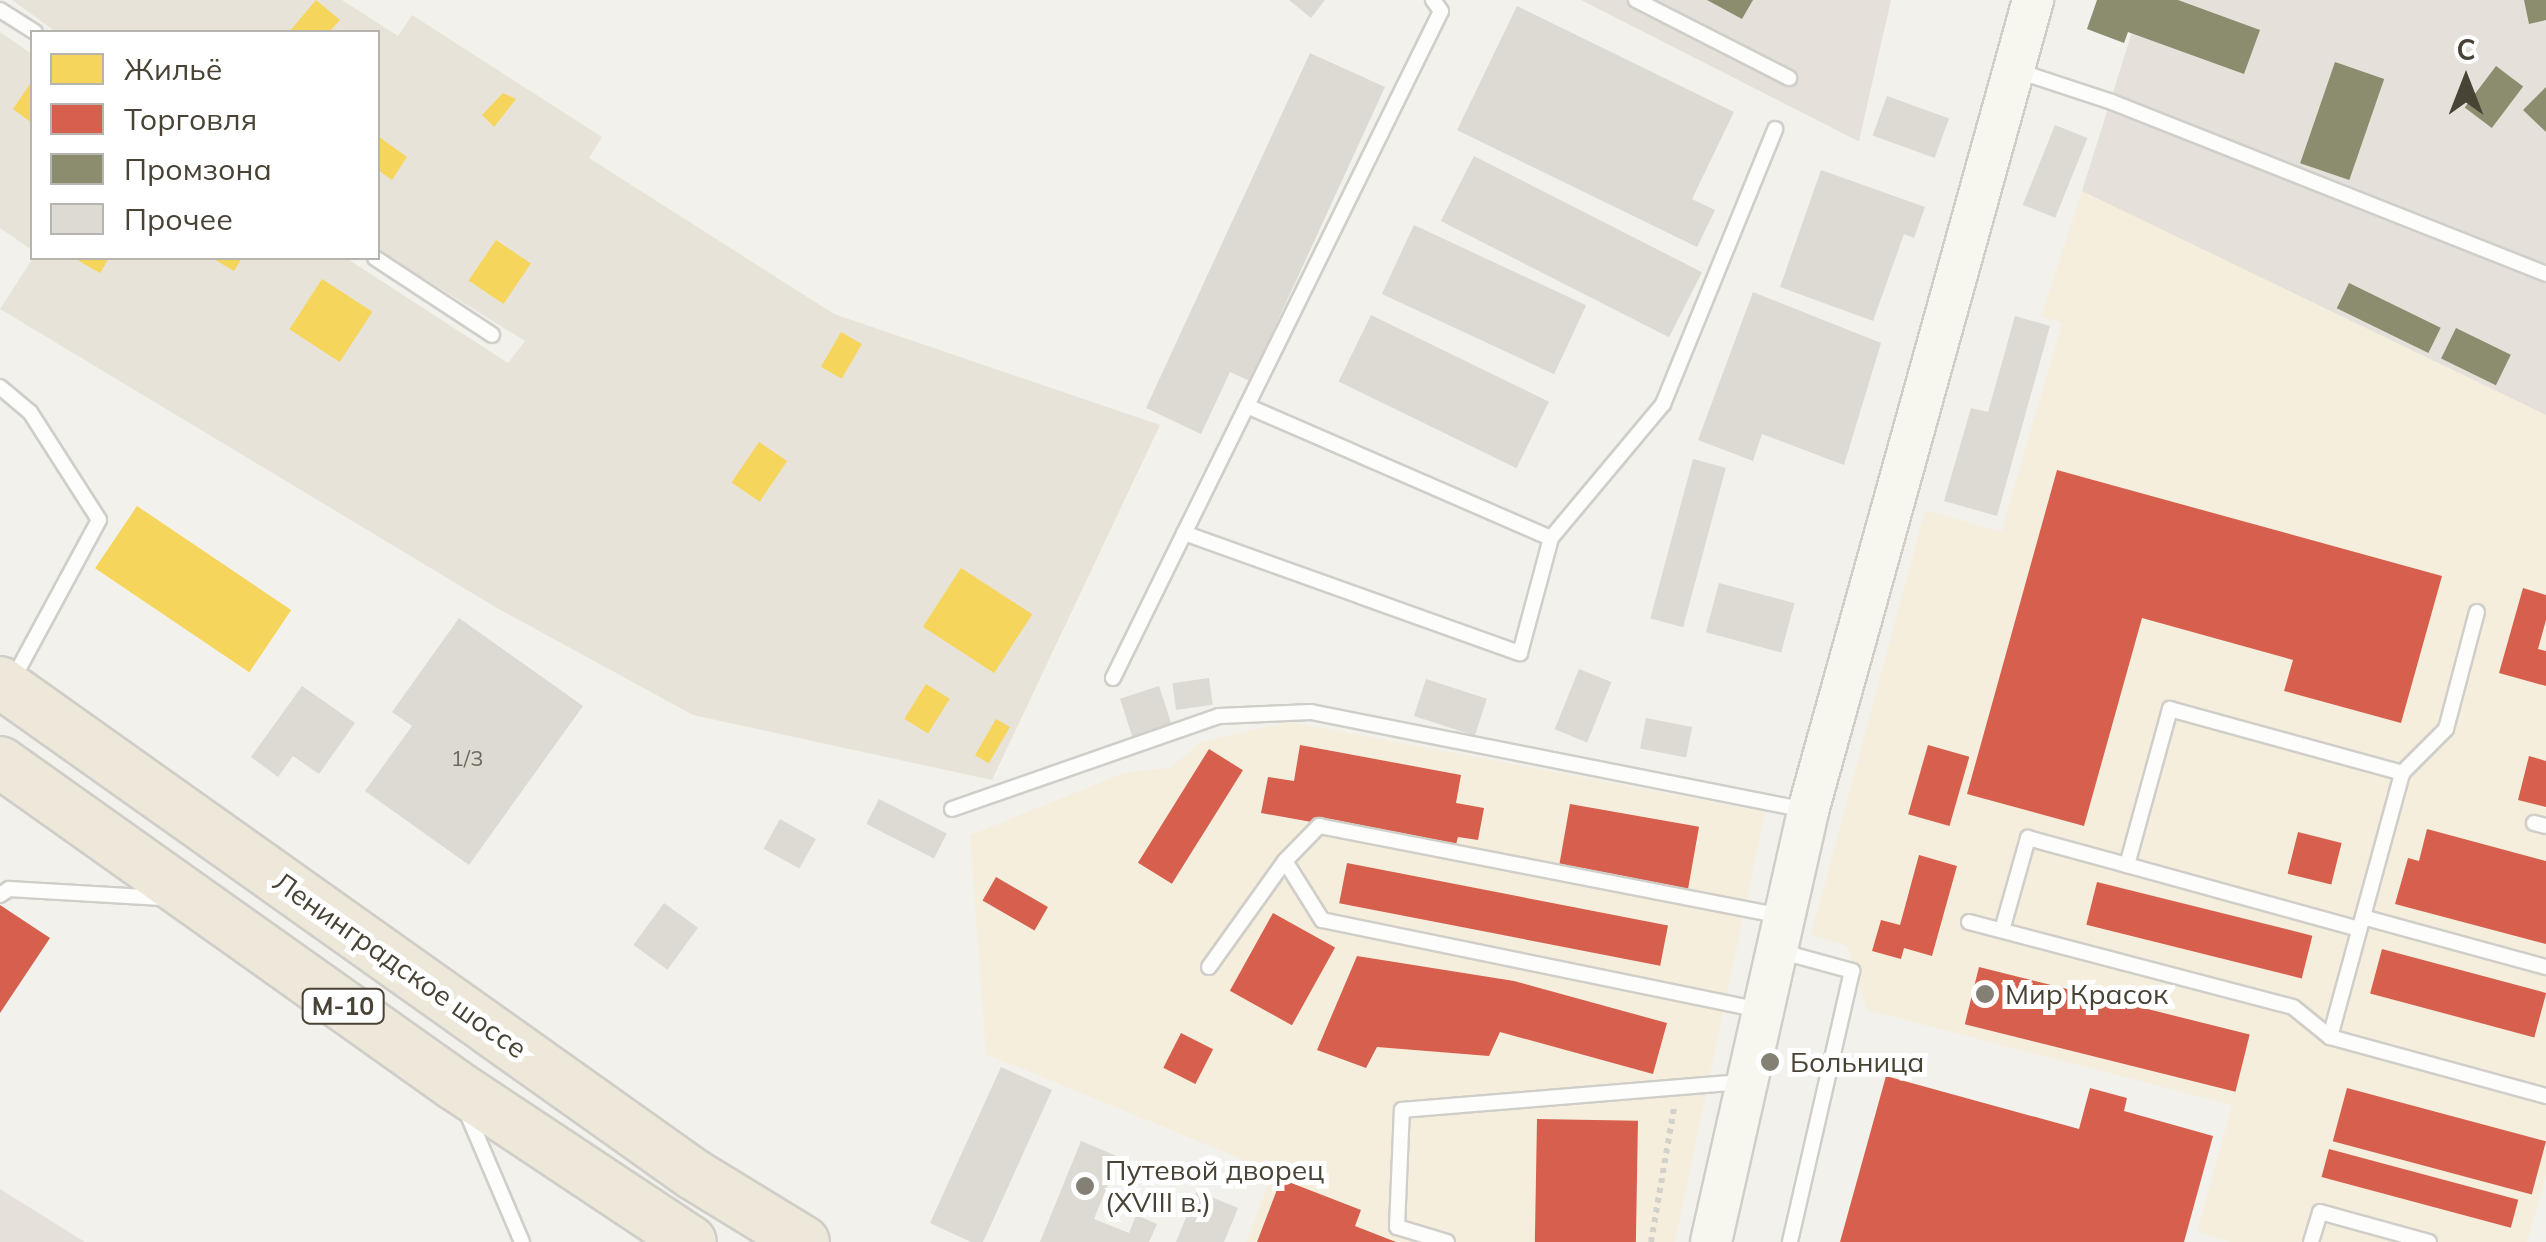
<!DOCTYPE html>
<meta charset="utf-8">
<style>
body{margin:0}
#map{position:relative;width:2546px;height:1242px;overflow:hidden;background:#f2f1eb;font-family:Mulish,sans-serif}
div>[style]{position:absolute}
.residential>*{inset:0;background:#e7e3d8}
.commercial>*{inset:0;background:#f6eedd}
.industrial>*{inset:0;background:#e5e1da}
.homes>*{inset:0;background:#f6d55c;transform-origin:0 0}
.shops>*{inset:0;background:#d6604d;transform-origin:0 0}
.industry>*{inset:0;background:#8c8c6e;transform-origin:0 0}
.building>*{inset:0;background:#dcdad3;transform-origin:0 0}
.path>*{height:6px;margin-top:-3px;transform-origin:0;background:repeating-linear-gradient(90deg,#d2d1ca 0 5px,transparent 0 10px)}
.roads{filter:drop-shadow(2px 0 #d0cec8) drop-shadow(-2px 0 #d0cec8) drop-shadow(0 2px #d0cec8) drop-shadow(0 -2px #d0cec8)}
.lane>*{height:14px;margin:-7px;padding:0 7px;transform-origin:7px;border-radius:7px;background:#fdfdfc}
.secondary>*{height:40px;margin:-20px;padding:0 20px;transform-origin:20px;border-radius:20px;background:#f7f6ef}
.highway>*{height:50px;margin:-25px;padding:0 25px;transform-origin:25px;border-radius:25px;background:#ede8d9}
.dots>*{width:28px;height:28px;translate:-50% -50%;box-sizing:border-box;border:5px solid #fff;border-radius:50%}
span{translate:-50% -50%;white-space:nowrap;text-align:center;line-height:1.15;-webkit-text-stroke:10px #fff;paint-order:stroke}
.number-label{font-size:22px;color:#6e6a5e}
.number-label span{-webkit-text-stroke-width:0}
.shield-label span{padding:2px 8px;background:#fff;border:2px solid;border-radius:8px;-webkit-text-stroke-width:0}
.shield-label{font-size:25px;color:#494336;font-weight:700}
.street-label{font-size:28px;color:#494336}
.poi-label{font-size:28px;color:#494336}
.left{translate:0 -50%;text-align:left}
.legend{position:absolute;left:30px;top:30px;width:350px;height:230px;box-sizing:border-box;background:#fff;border:2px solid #b6b4af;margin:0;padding:12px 18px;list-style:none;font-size:30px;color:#494336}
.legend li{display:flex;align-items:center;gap:20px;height:50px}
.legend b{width:50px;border:2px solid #b6b4af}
.north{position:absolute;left:2416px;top:30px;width:100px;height:100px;-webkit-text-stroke:8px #fff;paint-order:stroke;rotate:0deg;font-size:28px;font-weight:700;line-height:40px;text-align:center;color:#494336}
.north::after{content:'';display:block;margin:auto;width:35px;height:45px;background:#494336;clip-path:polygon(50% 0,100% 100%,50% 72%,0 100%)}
</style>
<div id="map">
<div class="residential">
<div style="clip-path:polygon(12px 0,342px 0,398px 36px,412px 15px,602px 137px,589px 158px,834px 314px,1160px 425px,992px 780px,693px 715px,497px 608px,0 309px,33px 258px,346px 258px,508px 363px,525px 341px,378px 250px,378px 32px,56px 32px)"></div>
<div style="clip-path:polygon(0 32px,32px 54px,32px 250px,0 228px)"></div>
</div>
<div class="commercial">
<div style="clip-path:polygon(2082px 191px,2546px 415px,2546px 1175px,2527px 1242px,2231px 1242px,2197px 1232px,2232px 1105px,1867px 1010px,1847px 946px,1811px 935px,1925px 510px,2001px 532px,2062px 323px,2041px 316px)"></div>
<div style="clip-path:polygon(1290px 722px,1765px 812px,1675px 1242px,1246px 1242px,1273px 1172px,986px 1054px,970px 835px,1124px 773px,1170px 768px,1201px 742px)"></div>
</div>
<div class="industrial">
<div style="clip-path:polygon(1581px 0,1891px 0,1859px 141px,1858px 141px)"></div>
<div style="clip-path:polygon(2142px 0,2546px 0,2546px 415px,2082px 191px)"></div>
<div style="clip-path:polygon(0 1189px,85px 1242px,0 1242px)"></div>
</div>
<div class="homes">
<div style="clip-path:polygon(316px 0,340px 20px,329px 32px,289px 32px)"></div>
<div style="clip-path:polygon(32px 81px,32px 123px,13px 109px)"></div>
<div style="clip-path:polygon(503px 93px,516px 99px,494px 127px,482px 115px)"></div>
<div style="clip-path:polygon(378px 136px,407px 157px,392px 180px,378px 170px)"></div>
<div style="left:496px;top:240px;width:42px;height:49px;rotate:34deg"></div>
<div style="clip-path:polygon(74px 258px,109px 258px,100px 273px)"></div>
<div style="clip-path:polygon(212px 258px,242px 258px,234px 271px)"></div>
<div style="left:322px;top:279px;width:60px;height:60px;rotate:33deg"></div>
<div style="left:841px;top:332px;width:24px;height:40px;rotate:30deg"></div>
<div style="left:759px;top:442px;width:34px;height:49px;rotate:34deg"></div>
<div style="left:137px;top:506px;width:186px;height:75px;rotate:34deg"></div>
<div style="left:961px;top:568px;width:85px;height:70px;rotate:33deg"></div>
<div style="left:926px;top:684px;width:28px;height:41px;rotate:32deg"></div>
<div style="left:996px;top:719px;width:16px;height:42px;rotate:30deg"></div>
</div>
<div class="shops">
<div style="clip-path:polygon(2057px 470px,2442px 576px,2401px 723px,2284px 691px,2293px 660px,2142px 618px,2084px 826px,1967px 794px)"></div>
<div style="clip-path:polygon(2523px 588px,2546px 595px,2546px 620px,2538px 649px,2546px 651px,2546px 686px,2499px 673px)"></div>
<div style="clip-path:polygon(1300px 745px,1461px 775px,1456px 803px,1484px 808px,1478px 840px,1458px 837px,1455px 848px,1261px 813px,1268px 777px,1294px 781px)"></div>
<div style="left:1928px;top:745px;width:43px;height:72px;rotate:16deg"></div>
<div style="left:1209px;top:749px;width:40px;height:134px;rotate:32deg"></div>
<div style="clip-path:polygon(2529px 756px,2546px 761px,2546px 807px,2518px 800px)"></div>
<div style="left:1570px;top:804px;width:131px;height:67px;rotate:10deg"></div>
<div style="clip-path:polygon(2427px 829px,2546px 861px,2546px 944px,2395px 904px,2408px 858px,2419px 861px)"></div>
<div style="left:2298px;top:832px;width:45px;height:43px;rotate:14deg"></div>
<div style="clip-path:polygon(1919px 855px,1957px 866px,1932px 956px,1904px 948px,1901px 959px,1872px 951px,1881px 920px,1900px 925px)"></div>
<div style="left:1347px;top:863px;width:327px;height:41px;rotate:11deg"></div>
<div style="left:996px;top:877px;width:60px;height:27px;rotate:30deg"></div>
<div style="left:2097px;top:882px;width:222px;height:44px;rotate:14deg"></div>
<div style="clip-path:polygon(0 905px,50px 938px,0 1013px)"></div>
<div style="left:1273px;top:913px;width:71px;height:89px;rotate:29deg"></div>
<div style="left:2382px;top:949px;width:170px;height:46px;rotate:15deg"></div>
<div style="clip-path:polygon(1357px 956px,1514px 981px,1667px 1023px,1653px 1074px,1500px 1032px,1489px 1056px,1377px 1047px,1366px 1068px,1317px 1050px)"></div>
<div style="left:1979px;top:967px;width:279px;height:59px;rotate:14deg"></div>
<div style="left:1181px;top:1033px;width:36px;height:39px;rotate:27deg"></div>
<div style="clip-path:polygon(1886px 1076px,2079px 1129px,2090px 1088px,2127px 1098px,2124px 1111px,2213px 1136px,2184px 1242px,1840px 1242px)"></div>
<div style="left:2347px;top:1088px;width:206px;height:55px;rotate:15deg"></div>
<div style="left:1537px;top:1119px;width:101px;height:123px;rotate:1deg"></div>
<div style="left:2329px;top:1149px;width:196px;height:29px;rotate:15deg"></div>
<div style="clip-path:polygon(1281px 1179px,1361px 1210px,1355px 1226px,1396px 1242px,1257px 1242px)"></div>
</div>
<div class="industry">
<div style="clip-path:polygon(1707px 0,1753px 0,1742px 19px)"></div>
<div style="clip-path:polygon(2097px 0,2178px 0,2260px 30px,2244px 74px,2128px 32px,2124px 43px,2087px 29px)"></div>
<div style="clip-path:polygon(2524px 0,2546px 0,2546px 20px,2529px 24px)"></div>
<div style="left:2335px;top:62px;width:52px;height:107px;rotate:19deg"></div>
<div style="left:2496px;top:66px;width:34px;height:52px;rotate:37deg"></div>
<div style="clip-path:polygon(2546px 87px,2546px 132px,2523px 110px)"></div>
<div style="left:2349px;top:283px;width:102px;height:28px;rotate:26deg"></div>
<div style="left:2456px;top:328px;width:61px;height:34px;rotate:26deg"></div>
</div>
<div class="building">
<div style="clip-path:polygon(1289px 0,1325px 0,1311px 18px)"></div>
<div style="clip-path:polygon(1517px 6px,1734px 112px,1692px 199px,1715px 210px,1697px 247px,1457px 130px)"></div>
<div style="clip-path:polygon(1310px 53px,1385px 87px,1250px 381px,1230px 372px,1201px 434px,1146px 408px)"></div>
<div style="left:1887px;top:96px;width:66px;height:42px;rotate:20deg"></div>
<div style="left:2055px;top:125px;width:35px;height:86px;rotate:22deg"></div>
<div style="left:1474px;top:156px;width:256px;height:73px;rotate:27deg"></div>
<div style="clip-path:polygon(1821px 170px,1925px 207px,1914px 238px,1904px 234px,1873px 321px,1780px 287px)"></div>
<div style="left:1414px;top:225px;width:190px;height:76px;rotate:25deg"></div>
<div style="clip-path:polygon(1753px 292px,1881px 343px,1844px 465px,1762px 434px,1753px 461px,1698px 440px)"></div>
<div style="left:1371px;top:315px;width:198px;height:74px;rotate:26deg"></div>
<div style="clip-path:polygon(2015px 316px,2050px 326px,1997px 516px,1944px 501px,1971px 408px,1988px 412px)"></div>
<div style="left:1693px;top:459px;width:34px;height:165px;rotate:15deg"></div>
<div style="left:1719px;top:583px;width:78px;height:51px;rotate:15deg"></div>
<div style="clip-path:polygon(459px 618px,583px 706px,469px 865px,365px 791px,412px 726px,392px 712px)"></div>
<div style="left:1579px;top:669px;width:35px;height:65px;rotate:22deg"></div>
<div style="left:1209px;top:678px;width:27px;height:37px;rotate:82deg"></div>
<div style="left:1426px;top:679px;width:64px;height:39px;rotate:18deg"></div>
<div style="clip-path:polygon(302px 686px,355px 723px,319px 774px,293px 756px,278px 777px,251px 757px)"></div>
<div style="left:1159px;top:686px;width:45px;height:41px;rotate:72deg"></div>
<div style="left:1646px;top:718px;width:47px;height:31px;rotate:11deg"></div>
<div style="left:879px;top:799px;width:76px;height:28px;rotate:27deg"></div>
<div style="left:780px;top:819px;width:41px;height:34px;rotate:29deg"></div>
<div style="left:664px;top:903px;width:42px;height:52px;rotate:36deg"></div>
<div style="clip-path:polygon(1001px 1067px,1052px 1090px,983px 1242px,971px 1242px,930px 1223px)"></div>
<div style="clip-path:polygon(1081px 1141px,1119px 1157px,1094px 1219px,1129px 1233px,1136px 1215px,1157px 1224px,1149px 1242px,1040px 1242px)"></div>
<div style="clip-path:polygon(1197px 1191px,1238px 1208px,1224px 1242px,1176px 1242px)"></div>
</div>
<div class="path">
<div style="left:1651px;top:1242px;width:136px;rotate:-80.3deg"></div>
</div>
<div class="roads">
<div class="lane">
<div style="left:1636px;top:0;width:172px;rotate:27deg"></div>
<div style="left:0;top:10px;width:41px;rotate:32.2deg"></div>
<div style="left:2015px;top:70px;width:102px;rotate:18.3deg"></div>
<div style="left:2112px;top:102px;width:467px;rotate:21.6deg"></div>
<div style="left:375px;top:258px;width:140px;rotate:33.3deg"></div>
<div style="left:0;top:387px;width:39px;rotate:40deg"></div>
<div style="left:30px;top:412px;width:128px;rotate:57.4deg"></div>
<div style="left:99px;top:520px;width:181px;rotate:118.4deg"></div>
<div style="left:1247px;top:406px;width:331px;rotate:23.5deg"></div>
<div style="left:1184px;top:533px;width:357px;rotate:19.7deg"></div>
<div style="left:1520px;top:653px;width:119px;rotate:-74.9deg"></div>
<div style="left:1551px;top:538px;width:175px;rotate:-50.1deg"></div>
<div style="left:1663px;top:404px;width:297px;rotate:-67.8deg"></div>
<div style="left:1113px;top:678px;width:743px;rotate:-63.81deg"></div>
<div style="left:1441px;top:11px;width:14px;rotate:-126deg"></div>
<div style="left:952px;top:809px;width:283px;rotate:-19.2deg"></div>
<div style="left:1219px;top:716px;width:92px;rotate:-2.5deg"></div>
<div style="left:1311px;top:712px;width:505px;rotate:11.2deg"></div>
<div style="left:2534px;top:823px;width:12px;rotate:14deg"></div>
<div style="left:1285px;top:861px;width:70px;rotate:57.9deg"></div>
<div style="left:1322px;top:920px;width:448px;rotate:11.6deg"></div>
<div style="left:0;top:895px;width:11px;rotate:-34deg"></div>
<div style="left:9px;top:889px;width:153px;rotate:3.4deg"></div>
<div style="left:2363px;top:917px;width:190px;rotate:15.3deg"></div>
<div style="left:1969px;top:922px;width:335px;rotate:14.7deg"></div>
<div style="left:2293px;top:1007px;width:48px;rotate:39deg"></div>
<div style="left:2330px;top:1037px;width:224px;rotate:15.3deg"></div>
<div style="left:2359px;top:929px;width:241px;rotate:-164.6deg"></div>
<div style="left:2127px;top:865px;width:162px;rotate:-74.6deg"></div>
<div style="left:2170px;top:709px;width:241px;rotate:15.4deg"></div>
<div style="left:2002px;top:930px;width:96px;rotate:-74.2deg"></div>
<div style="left:2028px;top:838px;width:103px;rotate:15.3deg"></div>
<div style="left:1779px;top:951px;width:76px;rotate:15.3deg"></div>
<div style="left:1852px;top:971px;width:278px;rotate:102.9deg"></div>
<div style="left:1209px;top:967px;width:130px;rotate:-54.4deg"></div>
<div style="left:1285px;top:861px;width:49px;rotate:-45.8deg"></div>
<div style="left:1319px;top:826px;width:472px;rotate:11deg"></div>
<div style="left:2330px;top:1037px;width:274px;rotate:-74.7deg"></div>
<div style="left:2402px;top:773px;width:62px;rotate:-45deg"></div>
<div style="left:2446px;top:729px;width:121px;rotate:-75.2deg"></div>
<div style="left:467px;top:1113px;width:140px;rotate:66.9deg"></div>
<div style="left:1447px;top:1242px;width:52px;rotate:-163.3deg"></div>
<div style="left:1397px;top:1227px;width:117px;rotate:-87.6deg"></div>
<div style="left:1402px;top:1110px;width:340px;rotate:-4.7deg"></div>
<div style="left:2311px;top:1242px;width:31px;rotate:-73deg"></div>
<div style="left:2320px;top:1212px;width:113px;rotate:15.4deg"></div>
</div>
<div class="secondary">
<div style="left:1711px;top:1242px;width:442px;rotate:-77.3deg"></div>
<div style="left:1808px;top:811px;width:842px;rotate:-74.49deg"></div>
</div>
<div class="highway">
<div style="left:0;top:682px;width:850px;rotate:35.37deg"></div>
<div style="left:693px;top:1174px;width:130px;rotate:31.5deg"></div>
<div style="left:0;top:762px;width:558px;rotate:35.37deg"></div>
<div style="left:455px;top:1085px;width:283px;rotate:33.6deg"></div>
</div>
</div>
<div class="dots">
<div style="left:1985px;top:994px;background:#848075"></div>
<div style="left:1770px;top:1062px;background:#848075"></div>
<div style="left:1085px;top:1186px;background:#848075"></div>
</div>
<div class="number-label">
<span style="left:467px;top:759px">1/3</span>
</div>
<div class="shield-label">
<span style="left:343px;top:1006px">М-10</span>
</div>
<div class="street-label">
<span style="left:400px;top:965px;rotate:35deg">Ленинградское шоссе</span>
</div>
<div class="poi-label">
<span class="left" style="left:2005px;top:994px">Мир Красок</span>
<span class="left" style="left:1790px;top:1062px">Больница</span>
<span class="left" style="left:1105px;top:1186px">Путевой дворец<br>(XVIII в.)</span>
</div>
<ul class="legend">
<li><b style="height:28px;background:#f6d55c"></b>Жильё</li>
<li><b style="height:28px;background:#d6604d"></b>Торговля</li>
<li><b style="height:28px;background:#8c8c6e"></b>Промзона</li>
<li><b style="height:28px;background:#dcdad3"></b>Прочее</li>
</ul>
<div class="north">С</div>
</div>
